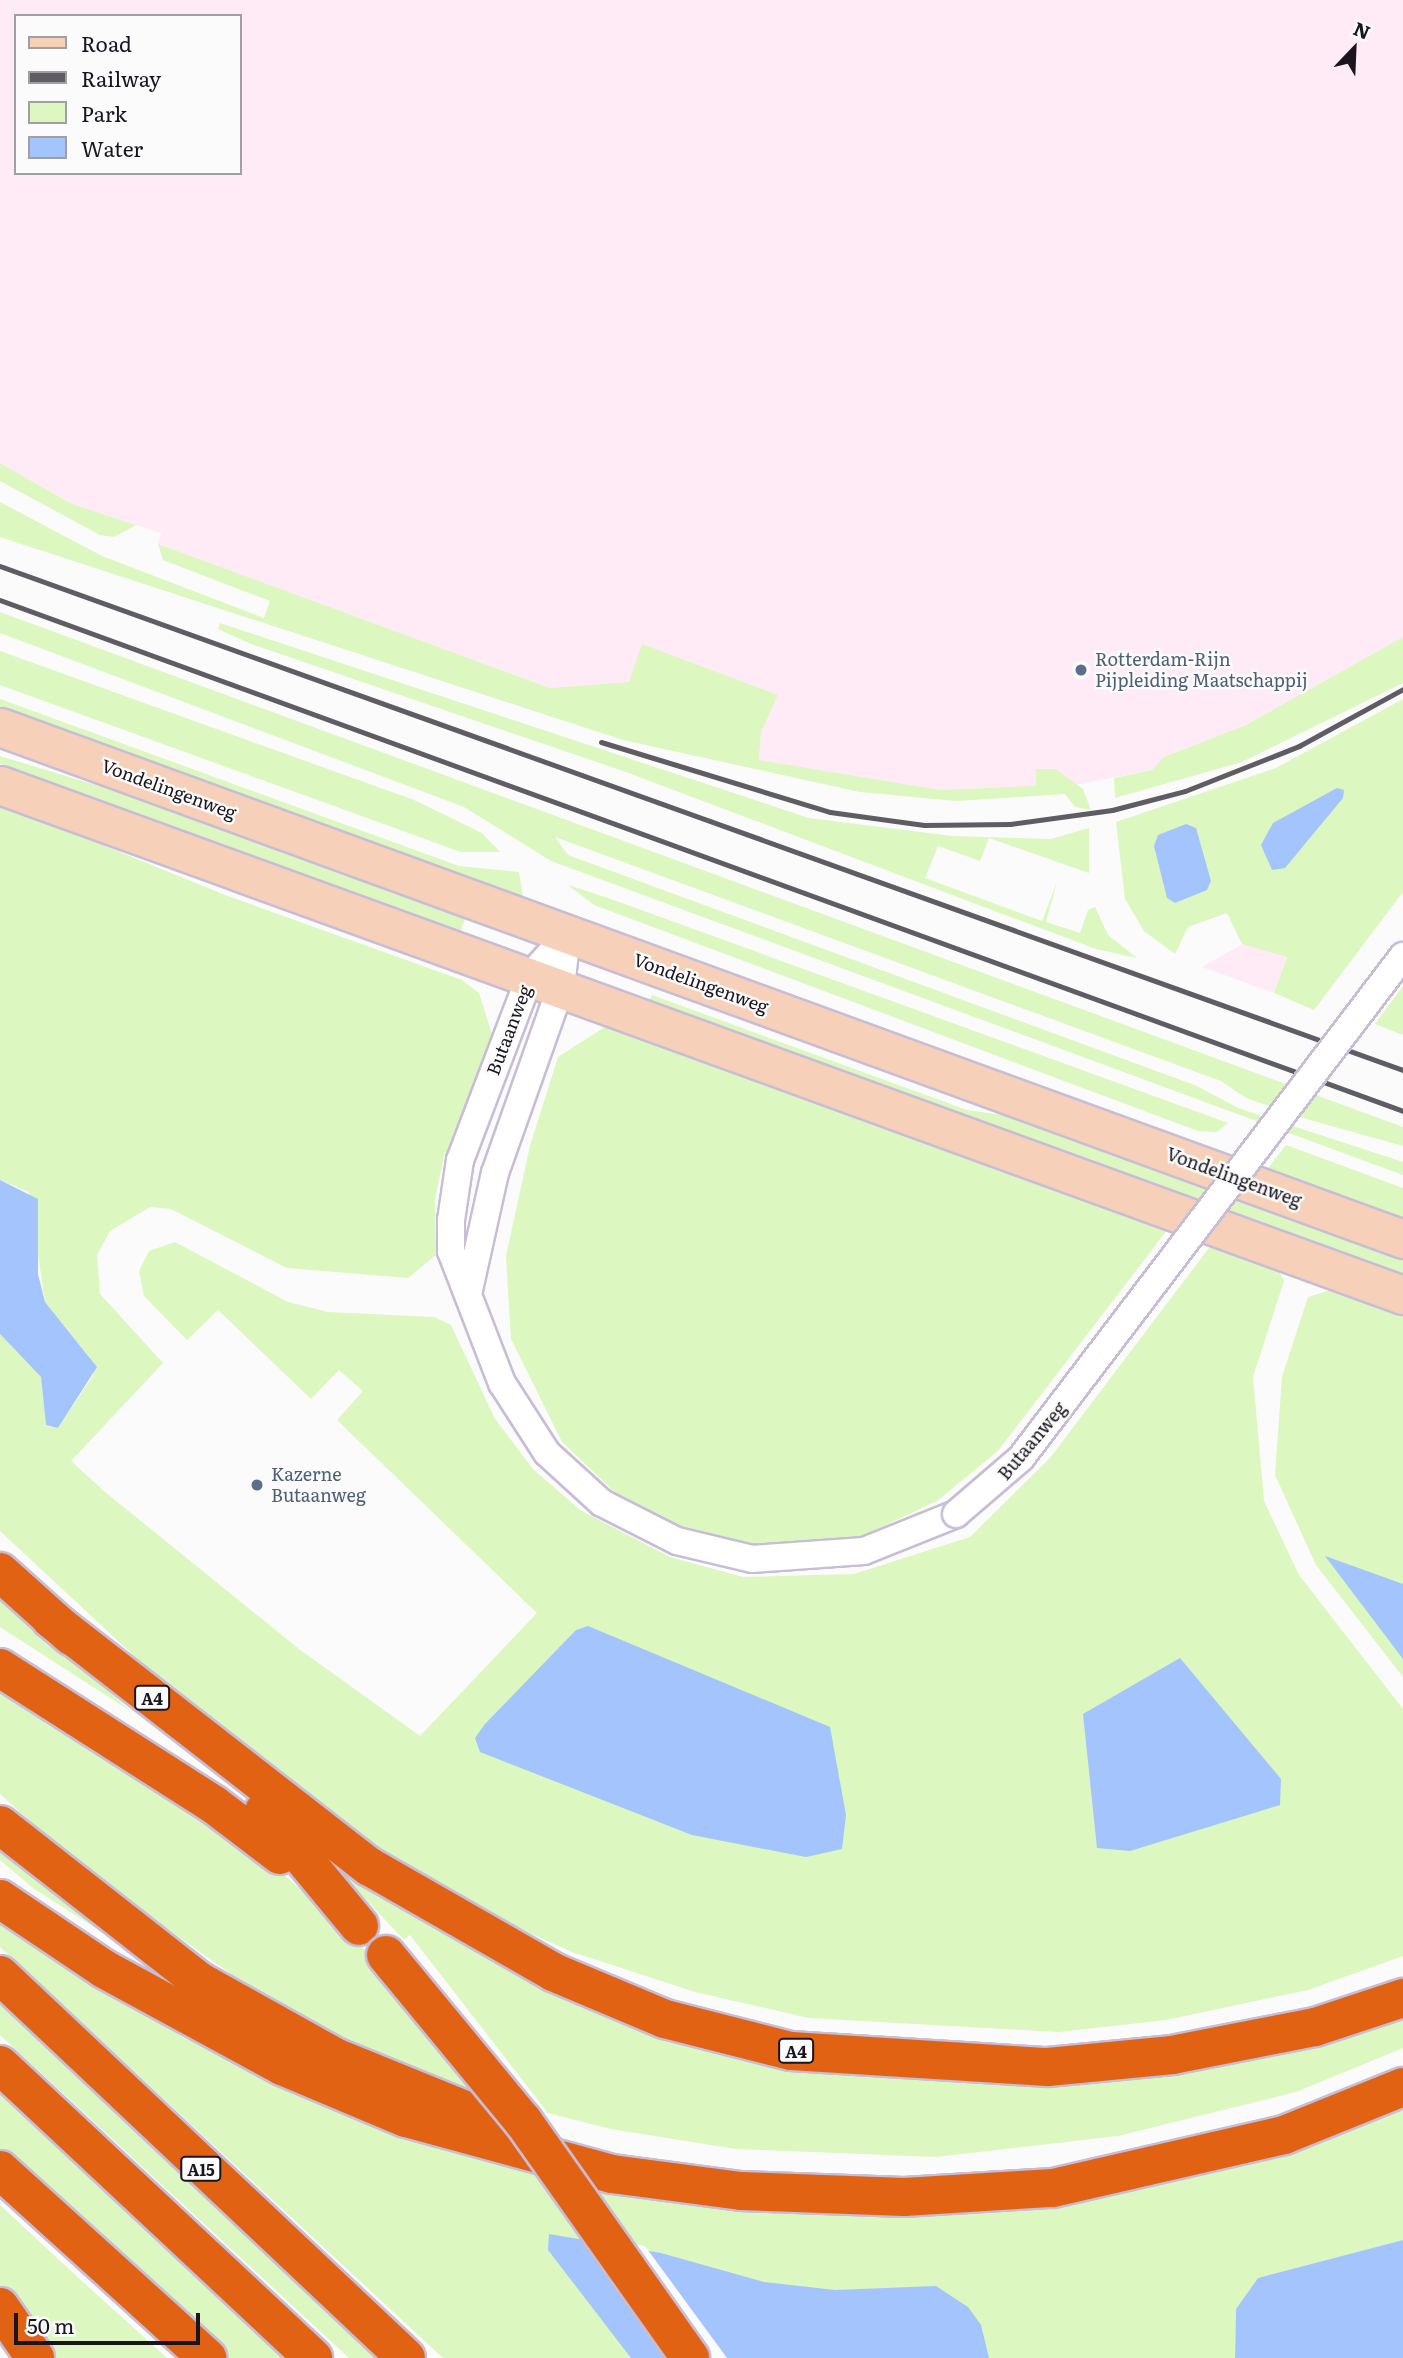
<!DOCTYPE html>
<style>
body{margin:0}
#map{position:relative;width:1403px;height:2358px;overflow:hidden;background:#fbfbfb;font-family:Literata,serif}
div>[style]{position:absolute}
.industrial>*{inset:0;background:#feebf5}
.green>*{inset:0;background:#dcf7bf}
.water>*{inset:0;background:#a3c4fd}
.pier>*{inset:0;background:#fbfbfb}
.roads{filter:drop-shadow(2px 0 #c7bdd7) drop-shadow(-2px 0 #c7bdd7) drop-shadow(0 2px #c7bdd7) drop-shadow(0 -2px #c7bdd7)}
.minor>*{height:26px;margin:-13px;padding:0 13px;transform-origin:13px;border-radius:13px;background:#fff}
.secondary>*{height:37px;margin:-18.5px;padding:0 18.5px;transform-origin:18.5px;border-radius:18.5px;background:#f6d0b8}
.motorway>*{height:38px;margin:-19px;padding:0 19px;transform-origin:19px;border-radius:19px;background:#e26214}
.rail>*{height:5px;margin:-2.5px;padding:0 2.5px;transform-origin:2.5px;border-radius:2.5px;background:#5f5c63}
.bridges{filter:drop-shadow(2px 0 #c7bdd7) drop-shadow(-2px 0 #c7bdd7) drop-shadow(0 2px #c7bdd7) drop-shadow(0 -2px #c7bdd7)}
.minor-bridge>*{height:26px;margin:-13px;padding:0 13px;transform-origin:13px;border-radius:13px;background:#fff}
.motorway-bridge>*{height:38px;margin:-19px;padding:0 19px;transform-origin:19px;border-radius:19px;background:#e26214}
.dots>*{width:19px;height:19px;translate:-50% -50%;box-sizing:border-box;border:4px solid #fbfbfb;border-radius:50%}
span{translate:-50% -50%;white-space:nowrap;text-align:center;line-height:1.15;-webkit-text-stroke:5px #fbfbfb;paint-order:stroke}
.shield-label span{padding:2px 5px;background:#fbfbfb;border:2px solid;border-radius:5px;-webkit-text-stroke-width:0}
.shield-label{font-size:16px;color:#19151f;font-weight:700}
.service-label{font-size:18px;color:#4e5e75}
.left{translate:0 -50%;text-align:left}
.street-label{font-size:18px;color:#19151f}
.legend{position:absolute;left:14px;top:14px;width:228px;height:161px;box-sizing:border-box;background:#fbfbfb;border:2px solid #a19fa3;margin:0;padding:9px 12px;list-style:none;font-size:21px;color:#19151f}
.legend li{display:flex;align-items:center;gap:14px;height:35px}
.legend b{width:35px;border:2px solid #a19fa3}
.north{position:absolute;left:1319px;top:14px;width:70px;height:70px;-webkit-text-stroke:5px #fbfbfb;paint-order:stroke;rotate:23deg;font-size:19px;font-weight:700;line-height:28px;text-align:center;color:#19151f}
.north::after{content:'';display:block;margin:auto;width:24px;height:32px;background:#19151f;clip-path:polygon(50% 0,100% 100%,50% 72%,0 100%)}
.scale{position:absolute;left:14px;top:2313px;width:186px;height:32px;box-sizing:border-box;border:4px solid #19151f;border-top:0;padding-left:9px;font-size:21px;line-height:24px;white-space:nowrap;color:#19151f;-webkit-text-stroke:5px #fbfbfb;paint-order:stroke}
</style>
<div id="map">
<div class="industrial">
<div style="clip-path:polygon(evenodd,0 0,1403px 0,1403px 637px,1246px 725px,1164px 757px,1152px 770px,1074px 785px,940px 790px,759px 760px,761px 732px,778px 695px,643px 645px,629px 682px,551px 688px,158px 544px,161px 533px,70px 503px,0 463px,0 0,16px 16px,240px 16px,240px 173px,16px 173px,16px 16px)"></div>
<div style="clip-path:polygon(1246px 942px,1287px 956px,1274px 993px,1202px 967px)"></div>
</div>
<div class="green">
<div style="clip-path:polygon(0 463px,70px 503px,136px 525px,114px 537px,100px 535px,0 481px)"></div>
<div style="clip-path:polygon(0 502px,102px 556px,264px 618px,270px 601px,163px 560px,158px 544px,550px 688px,629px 682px,642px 644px,778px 695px,761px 732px,759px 760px,940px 790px,1036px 786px,1036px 769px,1056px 769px,1083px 789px,1091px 810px,1075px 807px,1065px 794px,956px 801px,860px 792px,623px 740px,0 537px)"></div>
<div style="clip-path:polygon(0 612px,1403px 1127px,1403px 1146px,1303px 1118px,1246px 1098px,1221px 1081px,555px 837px,568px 855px,1197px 1086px,1238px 1108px,1403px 1162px,1403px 1175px,551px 861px,464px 807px,0 633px)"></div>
<div style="clip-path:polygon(220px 623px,809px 818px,952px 836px,1051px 839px,1089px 828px,1089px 873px,989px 838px,980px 861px,938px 846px,925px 878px,1042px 921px,1057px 882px,1046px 922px,1080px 933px,1088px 910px,1095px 907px,1108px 935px,1137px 958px,1096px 949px,626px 772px,251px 644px,218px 629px)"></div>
<div style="clip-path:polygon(1403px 637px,1403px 683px,1242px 762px,1115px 798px,1114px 778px,1152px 770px,1164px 757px,1246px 725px)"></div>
<div style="clip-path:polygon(0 651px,414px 800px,482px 833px,500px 852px,461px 852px,0 685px)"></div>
<div style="clip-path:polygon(0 699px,459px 866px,519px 872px,524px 903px,0 712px)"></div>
<div style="clip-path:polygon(1403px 699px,1403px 892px,1314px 1010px,1274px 993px,1287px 957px,1242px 944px,1227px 913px,1188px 927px,1175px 954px,1144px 931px,1125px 899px,1116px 822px,1276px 768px)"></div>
<div style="clip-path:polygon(0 756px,168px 807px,466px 913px,465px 919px,460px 932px,0 764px)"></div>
<div style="clip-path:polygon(0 803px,225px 895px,462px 980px,479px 993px,492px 1034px,452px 1154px,445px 1152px,435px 1199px,436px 1255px,408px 1278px,287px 1268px,171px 1209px,150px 1207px,110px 1231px,97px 1255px,100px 1294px,163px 1363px,71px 1461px,105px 1492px,299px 1649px,420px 1736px,537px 1613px,337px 1420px,363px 1391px,339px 1370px,311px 1399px,218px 1310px,187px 1340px,144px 1296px,139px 1271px,149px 1251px,175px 1242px,288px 1302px,328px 1312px,434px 1317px,451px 1325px,495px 1419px,533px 1469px,580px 1510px,670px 1557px,743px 1577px,854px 1574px,970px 1537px,1050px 1458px,1215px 1240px,1273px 1260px,1284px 1281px,1253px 1377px,1264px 1501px,1299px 1575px,1403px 1709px,1403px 1956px,1308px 1990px,1166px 2020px,1059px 2032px,809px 2018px,695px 1992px,572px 1952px,476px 1909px,381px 1854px,175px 1694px,0 1531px,0 1334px,41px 1377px,46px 1425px,58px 1428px,93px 1376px,91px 1359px,45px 1302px,29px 1192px,0 1180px)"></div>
<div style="clip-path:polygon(568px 885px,608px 898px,1228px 1123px,1217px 1132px,1198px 1131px,594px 905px)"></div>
<div style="clip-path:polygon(1403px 986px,1403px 1035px,1375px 1024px)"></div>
<div style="clip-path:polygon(652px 995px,967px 1110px,1030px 1119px,1403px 1255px,1403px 1276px,649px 1001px)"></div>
<div style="clip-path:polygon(605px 1027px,625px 1031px,1171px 1225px,998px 1451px,937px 1501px,858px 1538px,765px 1549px,689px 1533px,621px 1498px,562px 1442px,511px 1339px,506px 1256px,530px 1146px,558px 1057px)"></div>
<div style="clip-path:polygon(1286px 1145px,1403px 1188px,1403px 1224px,1268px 1168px)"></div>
<div style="clip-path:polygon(1341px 1287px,1403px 1310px,1403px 1677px,1316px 1565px,1275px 1475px,1282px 1377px,1308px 1297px)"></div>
<div style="clip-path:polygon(0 1595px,132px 1712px,0 1627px)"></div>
<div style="clip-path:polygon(0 1678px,235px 1835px,314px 1900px,378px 1963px,483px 2098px,364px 2049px,248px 1986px,82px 1868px,0 1794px)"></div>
<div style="clip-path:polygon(300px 1829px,579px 1997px,1004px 2080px,1403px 2008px,1403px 2048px,1296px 2092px,1118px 2136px,936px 2157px,736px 2149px,611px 2129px,548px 2113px,410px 1935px,404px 1940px)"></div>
<div style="clip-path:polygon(0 1845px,204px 1998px,33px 1888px,0 1860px)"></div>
<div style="clip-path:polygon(0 1922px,184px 2038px,368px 2123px,528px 2172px,702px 2206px,902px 2218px,1059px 2204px,1209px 2173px,1297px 2147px,1403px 2103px,1403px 2240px,1258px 2278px,1236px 2309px,1235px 2358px,443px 2358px,0 1947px)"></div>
<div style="clip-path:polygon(0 1988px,389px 2358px,349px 2358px,0 2035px)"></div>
<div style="clip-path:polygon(0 2093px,153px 2238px,285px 2358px,221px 2358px,0 2153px)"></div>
<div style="clip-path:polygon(0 2205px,84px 2283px,167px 2358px,48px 2358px,0 2289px)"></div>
</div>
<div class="water">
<div style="clip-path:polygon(1337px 788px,1344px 790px,1343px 798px,1285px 868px,1272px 870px,1261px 845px,1273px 823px)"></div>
<div style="clip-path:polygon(1186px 824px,1196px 828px,1211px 881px,1207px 890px,1175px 903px,1167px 898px,1154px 846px,1158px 835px)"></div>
<div style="clip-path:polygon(0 1180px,38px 1199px,38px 1274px,45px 1302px,97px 1367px,58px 1428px,46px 1425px,41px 1377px,0 1334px)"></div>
<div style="clip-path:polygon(1325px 1556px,1403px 1584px,1403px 1659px)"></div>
<div style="clip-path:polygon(588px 1626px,830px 1727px,846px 1815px,842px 1849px,806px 1857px,692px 1835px,480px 1752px,475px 1738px,485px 1724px,576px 1630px)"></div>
<div style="clip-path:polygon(1180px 1658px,1281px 1779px,1280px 1805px,1130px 1851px,1097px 1848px,1083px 1714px)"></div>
<div style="clip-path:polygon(549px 2234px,661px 2253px,764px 2282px,835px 2290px,936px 2286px,968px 2307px,981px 2325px,989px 2358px,631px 2358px,548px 2250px)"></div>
<div style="clip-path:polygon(1403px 2240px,1403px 2358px,1235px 2358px,1236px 2309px,1258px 2278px)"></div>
</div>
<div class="pier">
<div style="clip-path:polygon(577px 2233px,645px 2246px,727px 2358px,666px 2358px)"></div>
</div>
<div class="roads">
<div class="minor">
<div style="left:567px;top:935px;width:55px;rotate:132.1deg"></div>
<div style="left:530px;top:976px;width:197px;rotate:110.8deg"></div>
<div style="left:460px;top:1160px;width:61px;rotate:98.5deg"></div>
<div style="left:451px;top:1220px;width:31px;rotate:90deg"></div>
<div style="left:451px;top:1251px;width:142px;rotate:68.9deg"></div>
<div style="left:502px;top:1383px;width:83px;rotate:57.3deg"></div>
<div style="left:547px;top:1453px;width:74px;rotate:42.3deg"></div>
<div style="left:602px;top:1503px;width:84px;rotate:26.9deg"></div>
<div style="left:677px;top:1541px;width:77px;rotate:13.5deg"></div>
<div style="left:752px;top:1559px;width:112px;rotate:-4.1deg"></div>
<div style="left:864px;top:1551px;width:99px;rotate:-21.9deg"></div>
<div style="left:469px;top:1290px;width:120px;rotate:-77.5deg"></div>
<div style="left:495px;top:1173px;width:197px;rotate:-70.5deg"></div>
<div style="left:561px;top:987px;width:52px;rotate:-83.4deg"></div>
</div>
<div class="secondary">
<div style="left:0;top:727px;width:1494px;rotate:20.05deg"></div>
<div style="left:0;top:785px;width:1493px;rotate:19.98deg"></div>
</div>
<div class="motorway">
<div style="left:0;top:1572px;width:96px;rotate:42deg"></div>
<div style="left:51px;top:1619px;width:404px;rotate:37.9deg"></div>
<div style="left:370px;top:1867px;width:211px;rotate:29.8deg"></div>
<div style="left:553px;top:1972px;width:121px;rotate:22.8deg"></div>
<div style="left:665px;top:2019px;width:130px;rotate:14.3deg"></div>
<div style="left:791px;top:2051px;width:257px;rotate:3.6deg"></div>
<div style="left:1048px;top:2067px;width:125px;rotate:-5.5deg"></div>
<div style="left:1172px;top:2055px;width:146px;rotate:-11.1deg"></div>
<div style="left:1315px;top:2027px;width:93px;rotate:-18.2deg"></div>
<div style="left:0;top:1668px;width:253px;rotate:32.6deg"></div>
<div style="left:213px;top:1804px;width:84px;rotate:37.3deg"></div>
<div style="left:264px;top:1811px;width:149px;rotate:50.4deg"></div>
<div style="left:0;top:1825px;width:253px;rotate:38.1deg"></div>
<div style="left:199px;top:1981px;width:156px;rotate:29.2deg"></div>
<div style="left:335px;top:2057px;width:164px;rotate:22.2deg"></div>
<div style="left:0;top:1899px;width:125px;rotate:33.9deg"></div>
<div style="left:104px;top:1969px;width:203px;rotate:28.6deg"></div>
<div style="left:282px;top:2066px;width:134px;rotate:22.8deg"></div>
<div style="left:406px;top:2118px;width:213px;rotate:15.2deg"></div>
<div style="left:612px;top:2174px;width:130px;rotate:7.5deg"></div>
<div style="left:741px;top:2191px;width:163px;rotate:2.1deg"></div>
<div style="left:904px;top:2197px;width:149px;rotate:-3.5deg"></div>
<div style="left:1053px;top:2188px;width:237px;rotate:-12.9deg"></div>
<div style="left:1284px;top:2135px;width:128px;rotate:-22deg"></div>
<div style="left:0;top:1975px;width:558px;rotate:43.33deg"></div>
<div style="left:0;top:2065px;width:429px;rotate:43.1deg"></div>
<div style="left:0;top:2170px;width:280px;rotate:42.2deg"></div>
<div style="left:0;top:2307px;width:62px;rotate:55.5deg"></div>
</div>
</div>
<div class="rail">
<div style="left:0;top:566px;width:1491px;rotate:19.76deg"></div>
<div style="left:0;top:600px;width:1493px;rotate:20.01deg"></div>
<div style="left:601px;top:742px;width:239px;rotate:17deg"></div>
<div style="left:830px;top:812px;width:95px;rotate:7.9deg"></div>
<div style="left:924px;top:825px;width:86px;rotate:-0.7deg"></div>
<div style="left:1010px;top:824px;width:103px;rotate:-7.8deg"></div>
<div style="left:1112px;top:810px;width:75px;rotate:-14.6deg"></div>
<div style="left:1185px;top:791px;width:123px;rotate:-21.5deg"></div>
<div style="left:1299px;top:746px;width:119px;rotate:-28.7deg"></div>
</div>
<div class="bridges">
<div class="minor-bridge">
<div style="left:956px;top:1514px;width:86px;rotate:-40.7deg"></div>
<div style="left:1021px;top:1458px;width:631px;rotate:-52.73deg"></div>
</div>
<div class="motorway-bridge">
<div style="left:386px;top:1955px;width:215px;rotate:50.5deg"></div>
<div style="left:523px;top:2121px;width:290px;rotate:54.8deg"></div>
</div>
</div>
<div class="dots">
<div style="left:1081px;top:670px;background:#5c6f8a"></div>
<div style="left:257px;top:1485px;background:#5c6f8a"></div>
</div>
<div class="shield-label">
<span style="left:152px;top:1698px">A4</span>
<span style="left:796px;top:2051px">A4</span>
<span style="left:201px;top:2169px">A15</span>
</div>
<div class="service-label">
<span class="left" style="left:1095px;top:670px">Rotterdam-Rijn<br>Pijpleiding Maatschappij</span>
<span class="left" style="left:271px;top:1485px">Kazerne<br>Butaanweg</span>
</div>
<div class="street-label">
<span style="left:169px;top:789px;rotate:20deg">Vondelingenweg</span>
<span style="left:701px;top:983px;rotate:20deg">Vondelingenweg</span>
<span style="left:509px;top:1030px;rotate:-69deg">Butaanweg</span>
<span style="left:1234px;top:1177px;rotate:20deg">Vondelingenweg</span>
<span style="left:1032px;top:1441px;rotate:-50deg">Butaanweg</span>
</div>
<ul class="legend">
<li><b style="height:9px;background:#f6d0b8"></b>Road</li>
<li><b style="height:9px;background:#5f5c63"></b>Railway</li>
<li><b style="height:19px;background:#dcf7bf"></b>Park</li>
<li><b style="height:19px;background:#a3c4fd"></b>Water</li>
</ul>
<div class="north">N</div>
<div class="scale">50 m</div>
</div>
